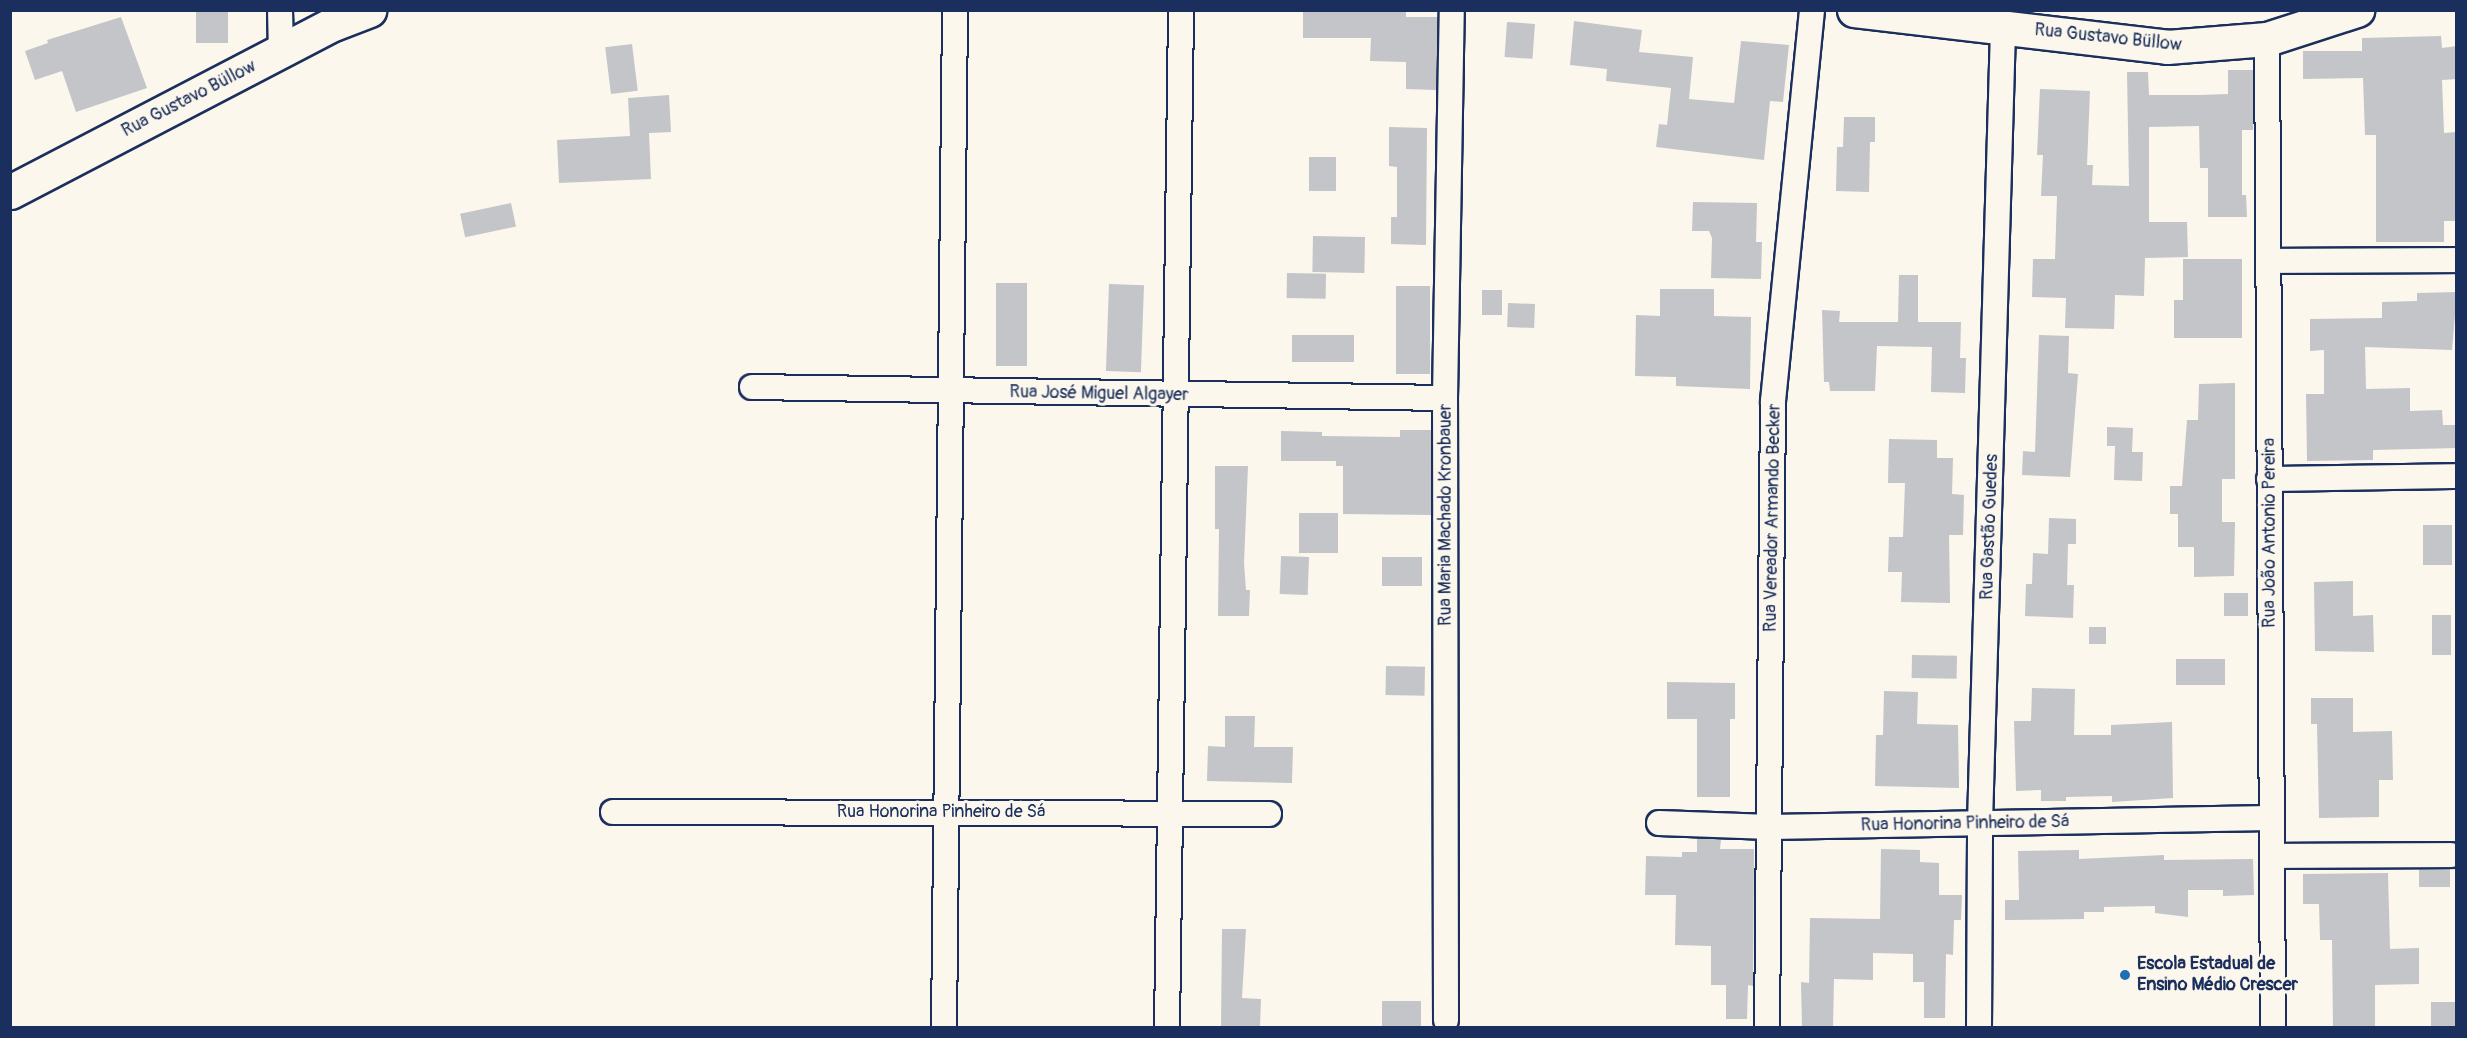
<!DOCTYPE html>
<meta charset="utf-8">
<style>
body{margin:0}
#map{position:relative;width:2467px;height:1038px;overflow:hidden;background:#fbf7ec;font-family:Pangolin,sans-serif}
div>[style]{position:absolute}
.building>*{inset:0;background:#c3c5c9;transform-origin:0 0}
.roads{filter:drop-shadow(2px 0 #1b2f5e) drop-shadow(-2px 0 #1b2f5e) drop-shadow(0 2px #1b2f5e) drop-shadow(0 -2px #1b2f5e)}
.street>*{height:24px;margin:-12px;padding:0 12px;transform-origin:12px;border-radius:12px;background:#fbf7ec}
.secondary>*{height:33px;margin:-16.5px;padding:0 16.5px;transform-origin:16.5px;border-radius:16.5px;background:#fbf7ec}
.dots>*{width:16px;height:16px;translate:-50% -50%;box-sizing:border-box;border:3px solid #fbf7ec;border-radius:50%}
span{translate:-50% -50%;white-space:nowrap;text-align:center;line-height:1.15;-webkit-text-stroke:6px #fbf7ec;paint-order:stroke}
.street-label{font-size:18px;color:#1b2f5e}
.poi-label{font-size:18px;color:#1b2f5e;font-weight:700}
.left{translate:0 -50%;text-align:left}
.frame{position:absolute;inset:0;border:12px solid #1b2f5e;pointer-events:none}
</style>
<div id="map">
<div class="building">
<div style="left:196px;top:10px;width:32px;height:33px"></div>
<div style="clip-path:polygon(1303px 10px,1406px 12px,1406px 17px,1438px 17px,1436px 90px,1406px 89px,1406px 62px,1370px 61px,1371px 38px,1303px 38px)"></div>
<div style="clip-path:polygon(121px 17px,147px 88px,76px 112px,62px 71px,35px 80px,25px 51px,48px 43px,47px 40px)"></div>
<div style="clip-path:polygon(1574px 21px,1642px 30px,1639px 52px,1693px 57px,1689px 99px,1734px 103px,1741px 41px,1789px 45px,1783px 102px,1770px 101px,1764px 160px,1656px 147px,1659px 124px,1667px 125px,1671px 88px,1606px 81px,1607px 69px,1570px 65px)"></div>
<div style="left:1507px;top:22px;width:28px;height:35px;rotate:4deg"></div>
<div style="clip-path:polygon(2441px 36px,2442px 48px,2457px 46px,2457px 79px,2442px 80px,2444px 133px,2457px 132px,2457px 221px,2444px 221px,2444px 242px,2376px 242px,2376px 135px,2365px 135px,2363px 78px,2303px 79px,2303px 51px,2362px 51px,2362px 38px)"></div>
<div style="left:632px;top:44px;width:47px;height:27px;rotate:83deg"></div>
<div style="clip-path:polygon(2228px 70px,2253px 70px,2253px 130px,2242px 130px,2242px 195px,2246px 195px,2247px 217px,2208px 217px,2208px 168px,2200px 168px,2199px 126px,2149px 127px,2149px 222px,2187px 222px,2188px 257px,2145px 258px,2144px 296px,2115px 295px,2114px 329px,2065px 328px,2066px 298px,2032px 297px,2033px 259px,2055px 259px,2057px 196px,2041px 196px,2043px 155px,2037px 155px,2040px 89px,2090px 91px,2087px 165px,2093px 165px,2092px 185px,2129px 186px,2127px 72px,2148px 72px,2149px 95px,2200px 95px,2228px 94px)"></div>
<div style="clip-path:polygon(669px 95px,671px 132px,649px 133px,651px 179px,559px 183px,557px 140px,630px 136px,628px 98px)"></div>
<div style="clip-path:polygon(1844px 117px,1875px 117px,1875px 142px,1870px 142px,1869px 192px,1836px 191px,1837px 147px,1843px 147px)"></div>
<div style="clip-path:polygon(1389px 127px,1427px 128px,1426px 245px,1391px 244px,1391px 217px,1397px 217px,1397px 167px,1389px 166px)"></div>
<div style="left:1309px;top:157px;width:27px;height:34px"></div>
<div style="clip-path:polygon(1693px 202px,1757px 203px,1756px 242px,1762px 242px,1761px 279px,1711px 278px,1712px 238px,1709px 231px,1692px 231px)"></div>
<div style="left:511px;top:203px;width:24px;height:52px;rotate:78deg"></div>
<div style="left:1313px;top:236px;width:52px;height:36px;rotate:1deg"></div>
<div style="clip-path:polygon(2183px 259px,2242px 259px,2242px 338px,2174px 338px,2174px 300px,2183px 300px)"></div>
<div style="left:1287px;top:273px;width:39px;height:25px;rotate:1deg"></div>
<div style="clip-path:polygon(1899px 275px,1918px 275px,1918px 322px,1961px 322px,1960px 358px,1966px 358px,1965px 393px,1931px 392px,1932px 347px,1877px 346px,1875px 391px,1830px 391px,1829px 382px,1824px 382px,1822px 310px,1840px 311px,1839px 322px,1898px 322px)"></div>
<div style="left:996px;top:283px;width:31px;height:83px"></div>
<div style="left:1109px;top:284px;width:35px;height:87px;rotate:2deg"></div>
<div style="left:1396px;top:286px;width:34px;height:88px"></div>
<div style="clip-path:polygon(1660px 289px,1714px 289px,1714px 316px,1751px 317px,1750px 389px,1676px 386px,1676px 377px,1635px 376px,1636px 315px,1660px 316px)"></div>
<div style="left:1482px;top:290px;width:20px;height:25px"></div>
<div style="clip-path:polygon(2457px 292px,2452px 350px,2365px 347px,2366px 389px,2410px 388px,2410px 411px,2442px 410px,2443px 425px,2457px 425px,2457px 448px,2373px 450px,2373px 460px,2307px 461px,2306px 394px,2324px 394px,2324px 350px,2310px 351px,2310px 319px,2382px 318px,2382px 302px,2417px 301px,2417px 293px)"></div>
<div style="left:1508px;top:303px;width:27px;height:24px;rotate:2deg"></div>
<div style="left:1292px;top:335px;width:62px;height:27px"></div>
<div style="clip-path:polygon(2039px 335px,2069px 336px,2068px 373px,2078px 374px,2070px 477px,2022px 475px,2023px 451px,2035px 452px)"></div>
<div style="clip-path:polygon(2235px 383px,2235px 479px,2222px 479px,2222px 522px,2235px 522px,2234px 576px,2194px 577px,2194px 547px,2178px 547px,2178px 514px,2170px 514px,2170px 486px,2182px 486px,2187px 420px,2198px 420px,2199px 384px)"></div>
<div style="clip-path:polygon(2107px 427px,2133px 428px,2132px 452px,2143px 452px,2142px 481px,2114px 480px,2115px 446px,2107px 446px)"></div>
<div style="clip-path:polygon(1400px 430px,1431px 430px,1431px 515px,1343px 514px,1343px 466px,1336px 466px,1336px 461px,1281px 461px,1281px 431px,1322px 432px,1322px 436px,1400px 437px)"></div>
<div style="clip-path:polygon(1889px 439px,1937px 440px,1937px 458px,1953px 458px,1952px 494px,1964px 495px,1963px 535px,1949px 535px,1950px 603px,1901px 602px,1902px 572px,1888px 572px,1889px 537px,1903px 537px,1905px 483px,1888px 483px)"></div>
<div style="clip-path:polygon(1215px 466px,1248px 466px,1244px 563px,1246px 590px,1250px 590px,1249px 616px,1218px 616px,1219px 529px,1215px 529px)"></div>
<div style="left:1299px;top:513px;width:39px;height:40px"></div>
<div style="clip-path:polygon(2049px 518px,2076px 519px,2076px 544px,2068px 544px,2067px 585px,2074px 585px,2073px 618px,2025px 616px,2026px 584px,2032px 584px,2033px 553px,2048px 554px)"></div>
<div style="left:2423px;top:525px;width:29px;height:40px"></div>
<div style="left:1281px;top:556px;width:28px;height:38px;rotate:2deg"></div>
<div style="left:1382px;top:557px;width:40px;height:29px"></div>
<div style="clip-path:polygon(2353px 581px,2353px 616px,2373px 615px,2374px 652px,2315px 651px,2314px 582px)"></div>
<div style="left:2224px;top:593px;width:24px;height:23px"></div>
<div style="left:2432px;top:615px;width:19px;height:40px"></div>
<div style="left:2089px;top:627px;width:17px;height:17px"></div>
<div style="left:1912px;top:655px;width:45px;height:23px;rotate:1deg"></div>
<div style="left:2225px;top:659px;width:26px;height:49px;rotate:90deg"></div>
<div style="left:1386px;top:666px;width:39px;height:29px;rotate:1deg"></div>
<div style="clip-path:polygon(1667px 682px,1735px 683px,1735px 719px,1730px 719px,1730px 797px,1697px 797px,1697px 719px,1667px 719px)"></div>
<div style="clip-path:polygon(2032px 688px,2075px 689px,2074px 735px,2111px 735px,2111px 725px,2172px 722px,2173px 798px,2112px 802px,2112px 796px,2066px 797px,2066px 801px,2041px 801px,2041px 790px,2016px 791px,2014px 721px,2031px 721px)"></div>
<div style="clip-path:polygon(1884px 691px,1918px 692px,1917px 724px,1958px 725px,1959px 788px,1875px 786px,1876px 735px,1883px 735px)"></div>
<div style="clip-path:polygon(2311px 698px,2353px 698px,2353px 732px,2392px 731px,2393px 780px,2379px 780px,2379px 817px,2319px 818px,2317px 724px,2311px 724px)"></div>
<div style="clip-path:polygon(1225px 716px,1255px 716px,1254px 747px,1293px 747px,1292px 783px,1207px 781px,1208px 746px,1225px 747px)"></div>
<div style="clip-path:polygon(1697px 839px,1721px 839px,1720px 849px,1754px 849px,1753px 986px,1748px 985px,1747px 1019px,1726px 1019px,1726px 985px,1711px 985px,1711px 946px,1675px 945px,1676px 895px,1645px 895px,1646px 856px,1682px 857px,1682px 852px,1697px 852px)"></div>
<div style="clip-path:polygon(1881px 849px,1920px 850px,1920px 862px,1939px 863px,1939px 895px,1962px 895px,1961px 920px,1954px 920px,1953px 955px,1946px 954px,1945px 1018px,1924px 1018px,1924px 982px,1913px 982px,1913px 954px,1873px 953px,1873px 980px,1834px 979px,1833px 1028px,1802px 1028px,1801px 982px,1809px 983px,1810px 918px,1880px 919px)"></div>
<div style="clip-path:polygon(2079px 850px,2079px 859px,2164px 855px,2164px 860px,2253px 859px,2254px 895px,2223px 896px,2223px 890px,2188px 890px,2188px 917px,2155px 913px,2155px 906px,2104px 907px,2104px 912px,2084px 912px,2084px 919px,2005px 920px,2005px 900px,2019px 900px,2018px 851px)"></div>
<div style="left:2419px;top:869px;width:31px;height:18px"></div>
<div style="clip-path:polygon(2388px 873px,2390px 949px,2419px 948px,2419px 984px,2375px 985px,2375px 1028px,2333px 1028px,2332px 940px,2320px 940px,2319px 904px,2303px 904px,2303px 874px)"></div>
<div style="clip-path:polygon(1222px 929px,1246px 929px,1242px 998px,1261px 999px,1260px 1028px,1221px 1028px)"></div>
<div style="left:1382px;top:1001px;width:39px;height:27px"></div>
<div style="left:2457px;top:1002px;width:26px;height:26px;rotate:90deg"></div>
</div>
<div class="roads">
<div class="street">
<div style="left:280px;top:10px;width:42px;rotate:88.6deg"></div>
<div style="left:2267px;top:39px;width:989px;rotate:89.65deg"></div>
<div style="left:2268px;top:261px;width:188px;rotate:-0.3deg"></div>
<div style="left:752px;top:387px;width:693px;rotate:0.91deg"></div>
<div style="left:2269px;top:479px;width:187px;rotate:-0.9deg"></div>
<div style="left:613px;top:812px;width:656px;rotate:0.17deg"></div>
<div style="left:1659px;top:823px;width:111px;rotate:2.1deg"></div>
<div style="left:1770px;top:827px;width:501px;rotate:-1.03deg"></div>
<div style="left:2272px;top:856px;width:179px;rotate:-0.3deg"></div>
<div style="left:1446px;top:1020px;width:622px;rotate:-90.09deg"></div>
<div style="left:1445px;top:398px;width:388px;rotate:-89deg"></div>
<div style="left:944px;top:1028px;width:1018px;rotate:-89.38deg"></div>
<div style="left:1167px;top:1028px;width:1018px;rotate:-89.21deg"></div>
<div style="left:1767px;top:1028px;width:627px;rotate:-89.45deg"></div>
<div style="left:1773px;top:401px;width:393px;rotate:-84.3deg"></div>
<div style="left:1979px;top:1028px;width:205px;rotate:-89.7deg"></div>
<div style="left:1980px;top:823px;width:796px;rotate:-88.34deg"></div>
</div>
<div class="secondary">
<div style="left:1854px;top:10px;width:315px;rotate:6.7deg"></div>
<div style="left:2167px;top:47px;width:100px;rotate:-4.6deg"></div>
<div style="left:2267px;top:39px;width:95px;rotate:-17.9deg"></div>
<div style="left:10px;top:192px;width:364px;rotate:-27.5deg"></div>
<div style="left:333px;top:24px;width:39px;rotate:-21deg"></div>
</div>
</div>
<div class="dots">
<div style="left:2125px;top:975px;background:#1f6fb2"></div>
</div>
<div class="street-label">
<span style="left:2108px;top:38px;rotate:6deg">Rua Gustavo Büllow</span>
<span style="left:189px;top:99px;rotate:-27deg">Rua Gustavo Büllow</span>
<span style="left:1099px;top:394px;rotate:1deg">Rua José Miguel Algayer</span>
<span style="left:1446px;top:515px;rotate:-90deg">Rua Maria Machado Kronbauer</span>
<span style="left:1773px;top:518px;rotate:-89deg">Rua Vereador Armando Becker</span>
<span style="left:1990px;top:527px;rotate:-88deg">Rua Gastão Guedes</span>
<span style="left:2270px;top:533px;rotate:-90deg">Rua João Antonio Pereira</span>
<span style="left:941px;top:812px">Rua Honorina Pinheiro de Sá</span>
<span style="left:1965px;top:824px;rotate:-1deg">Rua Honorina Pinheiro de Sá</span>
</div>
<div class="poi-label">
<span class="left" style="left:2137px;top:975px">Escola Estadual de<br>Ensino Médio Crescer</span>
</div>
<div class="frame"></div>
</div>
